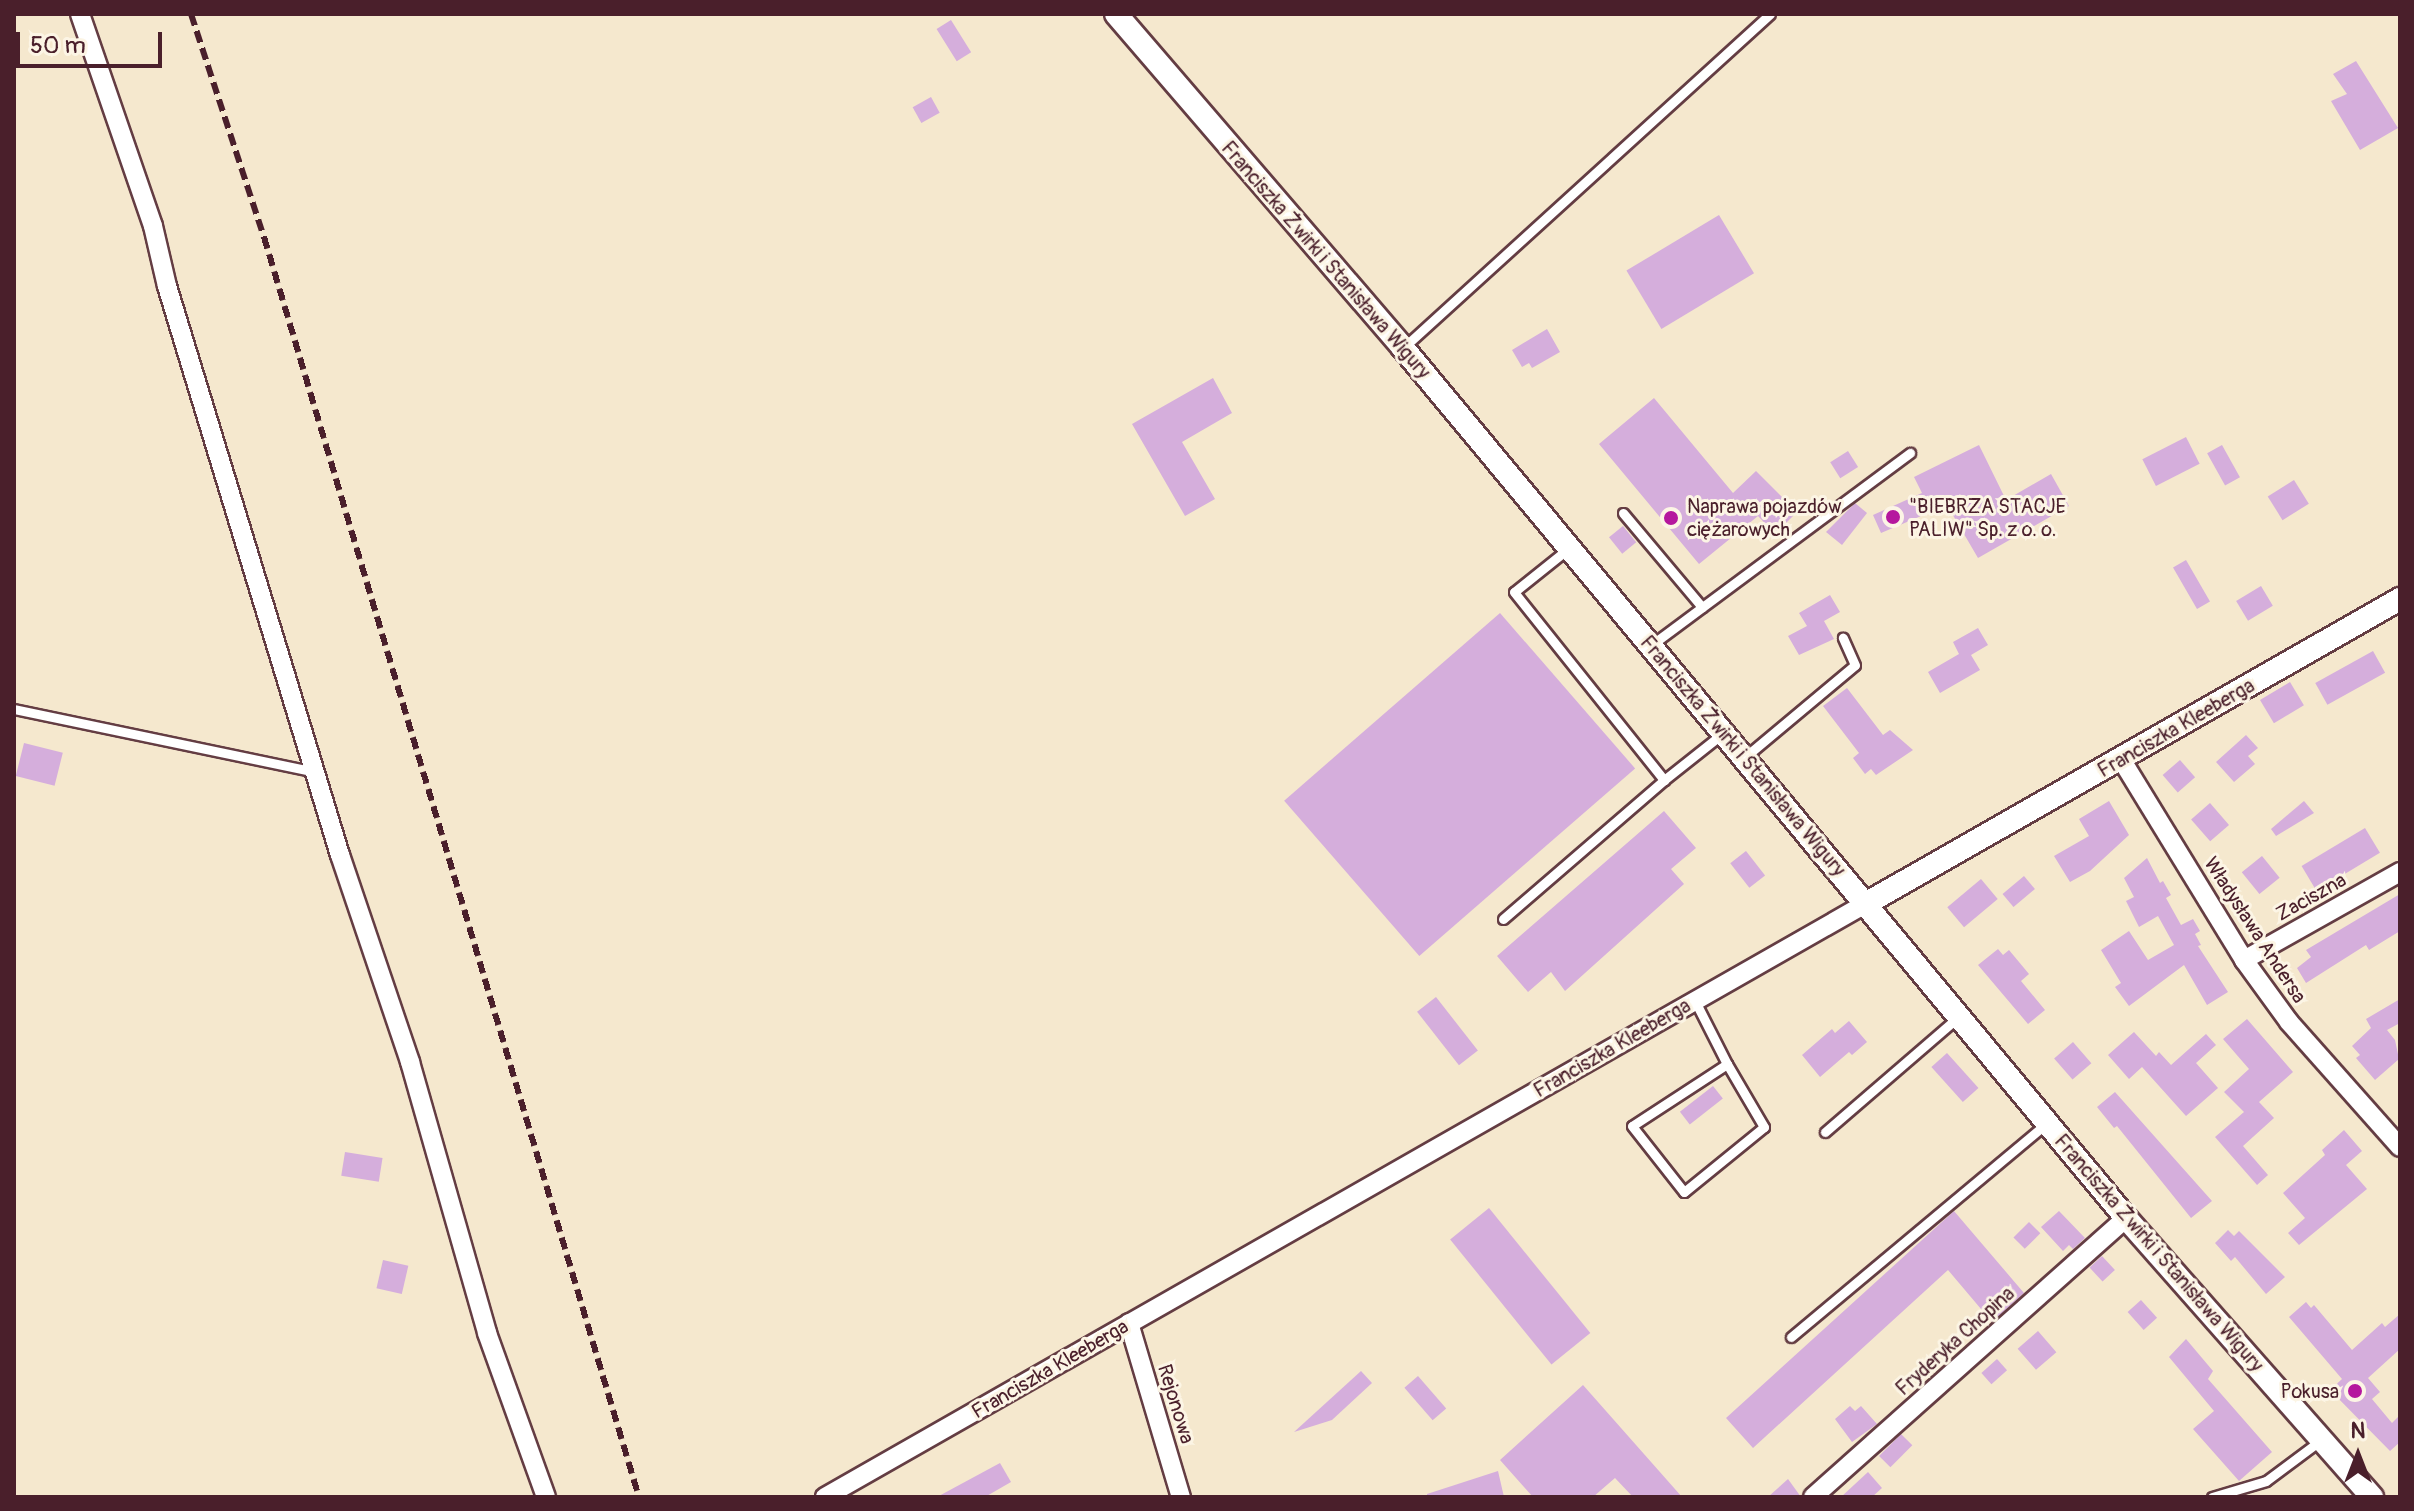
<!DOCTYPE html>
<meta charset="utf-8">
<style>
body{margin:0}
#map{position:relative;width:2414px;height:1511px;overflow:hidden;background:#f5e8ce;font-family:Pangolin,sans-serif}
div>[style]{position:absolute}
.building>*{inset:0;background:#d5aedc;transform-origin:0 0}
.roads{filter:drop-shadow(2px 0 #643d43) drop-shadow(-2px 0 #643d43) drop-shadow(0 2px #643d43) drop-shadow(0 -2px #643d43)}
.service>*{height:9px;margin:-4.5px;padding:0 4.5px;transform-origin:4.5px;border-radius:4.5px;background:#fff}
.minor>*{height:18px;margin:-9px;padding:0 9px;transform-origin:9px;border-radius:9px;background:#fff}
.tertiary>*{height:22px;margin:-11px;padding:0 11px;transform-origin:11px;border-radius:11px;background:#fff}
.rail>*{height:6px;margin-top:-3px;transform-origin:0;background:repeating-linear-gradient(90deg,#4a1f2b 0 12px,transparent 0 18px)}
.dots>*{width:22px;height:22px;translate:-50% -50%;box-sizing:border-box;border:4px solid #fcf5e5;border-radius:50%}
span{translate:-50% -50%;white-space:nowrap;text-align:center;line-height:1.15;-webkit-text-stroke:6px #fcf5e5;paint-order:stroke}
.street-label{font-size:20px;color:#4a1f2b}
.poi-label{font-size:20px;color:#4a1f2b}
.left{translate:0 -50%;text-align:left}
.right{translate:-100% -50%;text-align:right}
.frame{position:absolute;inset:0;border:16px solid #4a1f2b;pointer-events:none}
.north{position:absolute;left:2318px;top:1415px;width:80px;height:80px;-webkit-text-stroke:6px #fcf5e5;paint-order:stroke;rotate:0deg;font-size:22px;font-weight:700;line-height:32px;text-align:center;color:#4a1f2b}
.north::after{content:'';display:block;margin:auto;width:28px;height:36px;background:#4a1f2b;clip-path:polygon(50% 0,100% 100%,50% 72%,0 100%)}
.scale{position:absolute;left:16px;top:32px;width:146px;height:36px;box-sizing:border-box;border:4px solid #4a1f2b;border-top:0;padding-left:10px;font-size:24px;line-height:28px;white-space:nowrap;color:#4a1f2b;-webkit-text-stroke:6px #fcf5e5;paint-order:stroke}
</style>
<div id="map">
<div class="building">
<div style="left:951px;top:20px;width:38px;height:17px;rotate:58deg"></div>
<div style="clip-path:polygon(2356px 61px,2398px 128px,2360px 150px,2331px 101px,2347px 94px,2333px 74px)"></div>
<div style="left:931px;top:97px;width:18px;height:21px;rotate:61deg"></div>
<div style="left:1719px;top:215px;width:68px;height:108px;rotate:59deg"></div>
<div style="clip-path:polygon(1547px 329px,1560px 352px,1532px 368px,1529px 363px,1522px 367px,1512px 350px)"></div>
<div style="clip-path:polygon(1213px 378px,1232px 413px,1182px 442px,1215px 499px,1185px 516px,1132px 424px)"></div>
<div style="clip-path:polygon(1654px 398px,1733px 493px,1756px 471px,1797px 512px,1775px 534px,1758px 516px,1699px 564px,1599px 444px)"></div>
<div style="left:2186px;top:437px;width:30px;height:49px;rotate:63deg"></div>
<div style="clip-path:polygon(1979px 445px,2006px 500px,2051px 474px,2069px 506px,1978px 558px,1947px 505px,1881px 533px,1873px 515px,1922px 493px,1914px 477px)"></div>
<div style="left:2222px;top:445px;width:37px;height:17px;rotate:61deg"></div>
<div style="left:1848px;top:451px;width:19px;height:21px;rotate:58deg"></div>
<div style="left:2294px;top:480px;width:28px;height:31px;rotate:58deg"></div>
<div style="clip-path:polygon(1855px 503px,1867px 513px,1842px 545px,1826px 532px)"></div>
<div style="left:1623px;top:526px;width:21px;height:18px;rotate:51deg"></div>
<div style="left:2186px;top:560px;width:48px;height:15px;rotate:60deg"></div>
<div style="left:2261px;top:586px;width:23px;height:29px;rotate:59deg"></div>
<div style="clip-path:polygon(1830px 595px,1840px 612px,1824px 621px,1834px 639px,1799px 655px,1788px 636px,1807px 626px,1799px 613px)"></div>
<div style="left:1500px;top:613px;width:206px;height:286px;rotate:49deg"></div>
<div style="clip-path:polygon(1978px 628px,1988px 645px,1971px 655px,1980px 670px,1940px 693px,1928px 672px,1959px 654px,1953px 642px)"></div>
<div style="left:2373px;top:651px;width:25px;height:66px;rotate:61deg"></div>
<div style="left:2290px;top:682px;width:27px;height:35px;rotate:59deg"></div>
<div style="clip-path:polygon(1847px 688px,1883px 735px,1890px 730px,1913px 750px,1876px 775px,1871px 769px,1865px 774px,1853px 758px,1859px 753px,1823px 706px)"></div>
<div style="clip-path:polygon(2246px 735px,2258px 748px,2248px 756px,2255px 764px,2234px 782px,2216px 762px)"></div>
<div style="left:24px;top:743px;width:40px;height:34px;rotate:14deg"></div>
<div style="left:2180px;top:760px;width:23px;height:23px;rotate:49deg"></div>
<div style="clip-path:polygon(2109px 801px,2129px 835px,2090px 871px,2070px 882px,2054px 856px,2089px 836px,2079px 819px)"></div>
<div style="clip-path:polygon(2304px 801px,2314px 813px,2276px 836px,2271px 829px)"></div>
<div style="left:2210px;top:803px;width:29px;height:25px;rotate:49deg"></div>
<div style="clip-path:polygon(1664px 811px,1696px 848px,1671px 869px,1684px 884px,1565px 991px,1551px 972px,1528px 992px,1497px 956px)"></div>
<div style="left:2365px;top:828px;width:29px;height:74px;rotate:59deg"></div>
<div style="left:1746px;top:851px;width:31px;height:20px;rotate:52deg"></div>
<div style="left:2262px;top:856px;width:28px;height:26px;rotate:51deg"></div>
<div style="clip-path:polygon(2147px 858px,2160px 883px,2163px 881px,2171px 895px,2166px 898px,2181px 925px,2193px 919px,2200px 931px,2195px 934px,2201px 945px,2198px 946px,2228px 992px,2207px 1005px,2184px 965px,2129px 1006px,2115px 987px,2121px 983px,2101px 950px,2129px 931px,2148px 960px,2174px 945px,2158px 916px,2139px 927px,2126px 901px,2134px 897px,2124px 878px)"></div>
<div style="left:2024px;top:876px;width:17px;height:28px;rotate:50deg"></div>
<div style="left:1981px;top:879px;width:26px;height:44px;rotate:50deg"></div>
<div style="clip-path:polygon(2400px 894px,2400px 931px,2369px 950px,2366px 945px,2306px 983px,2297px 968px,2311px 957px,2306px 950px)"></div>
<div style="clip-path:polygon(1998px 949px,2003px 955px,2009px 950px,2029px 974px,2021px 981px,2045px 1010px,2028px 1024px,1978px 965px)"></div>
<div style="left:1436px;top:997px;width:68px;height:24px;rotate:52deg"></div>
<div style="clip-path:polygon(2400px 999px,2400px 1023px,2387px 1030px,2395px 1040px,2399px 1059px,2375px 1080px,2356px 1058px,2360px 1055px,2352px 1046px,2371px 1028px,2366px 1019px)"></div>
<div style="clip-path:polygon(2247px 1019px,2293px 1072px,2259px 1102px,2274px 1118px,2243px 1146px,2268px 1175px,2257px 1185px,2215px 1137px,2244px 1112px,2224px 1092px,2249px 1069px,2223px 1039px)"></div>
<div style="clip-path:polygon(1849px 1021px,1867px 1042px,1852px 1055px,1849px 1052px,1820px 1077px,1802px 1055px,1832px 1029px,1835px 1033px)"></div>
<div style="clip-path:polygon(2134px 1032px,2156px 1056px,2159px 1052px,2171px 1065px,2206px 1034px,2216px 1045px,2196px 1063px,2218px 1088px,2186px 1116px,2142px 1067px,2129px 1079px,2108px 1055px)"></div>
<div style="left:2073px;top:1042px;width:28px;height:25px;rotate:49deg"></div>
<div style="left:1947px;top:1053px;width:47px;height:21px;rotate:48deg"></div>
<div style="left:1713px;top:1086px;width:16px;height:42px;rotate:52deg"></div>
<div style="clip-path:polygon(2115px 1092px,2212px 1201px,2191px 1218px,2117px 1126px,2114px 1128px,2097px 1107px)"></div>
<div style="clip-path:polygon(2344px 1130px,2362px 1151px,2346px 1165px,2367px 1189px,2299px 1245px,2288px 1233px,2305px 1218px,2283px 1193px,2325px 1155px,2322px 1150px)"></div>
<div style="left:345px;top:1152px;width:38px;height:24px;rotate:9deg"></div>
<div style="left:1489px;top:1208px;width:161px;height:50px;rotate:51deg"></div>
<div style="clip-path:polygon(1954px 1211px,2024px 1293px,1992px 1322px,1948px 1270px,1753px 1448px,1726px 1418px)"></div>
<div style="clip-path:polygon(2059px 1211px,2085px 1238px,2073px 1249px,2069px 1245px,2063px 1251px,2041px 1227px)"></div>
<div style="left:2029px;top:1222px;width:16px;height:22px;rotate:45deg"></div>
<div style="clip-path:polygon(2228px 1230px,2234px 1236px,2239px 1231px,2285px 1277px,2266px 1294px,2235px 1257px,2231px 1261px,2215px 1243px)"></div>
<div style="left:2102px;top:1256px;width:19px;height:17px;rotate:47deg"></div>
<div style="left:383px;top:1260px;width:26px;height:29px;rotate:13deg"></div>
<div style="left:2141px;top:1300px;width:24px;height:18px;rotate:48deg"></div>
<div style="clip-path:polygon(2306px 1302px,2311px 1308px,2314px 1305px,2352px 1350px,2382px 1323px,2385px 1327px,2400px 1314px,2400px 1349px,2368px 1378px,2380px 1392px,2372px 1399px,2392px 1423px,2400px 1415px,2400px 1442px,2390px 1451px,2330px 1390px,2342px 1379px,2289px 1317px)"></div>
<div style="left:2038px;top:1331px;width:28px;height:27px;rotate:49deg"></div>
<div style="clip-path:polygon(2186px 1339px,2213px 1371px,2208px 1379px,2272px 1452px,2239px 1481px,2193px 1429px,2214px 1411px,2169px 1357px)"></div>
<div style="left:1997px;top:1359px;width:15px;height:21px;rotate:48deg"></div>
<div style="clip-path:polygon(1361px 1371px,1372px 1383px,1332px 1420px,1294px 1432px)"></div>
<div style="left:1418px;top:1376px;width:43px;height:18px;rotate:49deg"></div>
<div style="clip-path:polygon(1583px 1385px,1682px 1497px,1633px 1497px,1615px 1478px,1593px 1497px,1533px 1497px,1500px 1460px)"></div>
<div style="clip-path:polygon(1850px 1406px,1855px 1411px,1861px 1406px,1877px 1424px,1852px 1442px,1835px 1419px)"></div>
<div style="left:1901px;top:1434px;width:16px;height:31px;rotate:45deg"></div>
<div style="clip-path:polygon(1000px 1463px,1011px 1482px,985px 1497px,937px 1497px)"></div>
<div style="clip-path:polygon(1498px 1471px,1504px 1497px,1427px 1497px,1427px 1494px)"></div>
<div style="clip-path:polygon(1868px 1472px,1882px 1488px,1872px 1497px,1841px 1497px)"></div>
<div style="clip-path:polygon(1788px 1479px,1801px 1497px,1768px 1497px)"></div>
</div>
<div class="roads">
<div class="service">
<div style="left:1403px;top:348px;width:496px;rotate:-42.3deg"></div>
<div style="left:1623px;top:513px;width:123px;rotate:50deg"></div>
<div style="left:1569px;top:548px;width:70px;rotate:141.3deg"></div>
<div style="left:1514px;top:592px;width:241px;rotate:51.4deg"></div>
<div style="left:1664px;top:780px;width:74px;rotate:-38.4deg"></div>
<div style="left:1650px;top:646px;width:324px;rotate:-36.6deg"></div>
<div style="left:14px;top:709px;width:308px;rotate:11.8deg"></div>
<div style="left:1745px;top:757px;width:143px;rotate:-39.9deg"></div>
<div style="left:1855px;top:665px;width:30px;rotate:-114deg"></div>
<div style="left:1503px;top:919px;width:213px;rotate:-40.8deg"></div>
<div style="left:1695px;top:1001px;width:71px;rotate:63.1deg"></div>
<div style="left:1727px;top:1064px;width:113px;rotate:146.9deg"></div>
<div style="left:1632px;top:1126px;width:84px;rotate:51.8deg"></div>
<div style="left:1684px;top:1192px;width:103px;rotate:-39.1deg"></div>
<div style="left:1764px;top:1127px;width:73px;rotate:-120.4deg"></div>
<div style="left:1825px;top:1132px;width:174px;rotate:-40.8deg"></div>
<div style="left:1791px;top:1337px;width:332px;rotate:-39.9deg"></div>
<div style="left:2212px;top:1497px;width:56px;rotate:-16.5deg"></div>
<div style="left:2266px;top:1481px;width:69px;rotate:-36.7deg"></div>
</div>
<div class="minor">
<div style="left:80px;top:14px;width:224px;rotate:71deg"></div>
<div style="left:153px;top:226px;width:62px;rotate:76.9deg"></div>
<div style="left:167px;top:286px;width:595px;rotate:73.09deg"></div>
<div style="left:340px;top:855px;width:219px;rotate:71.3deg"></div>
<div style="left:410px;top:1062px;width:282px;rotate:74.1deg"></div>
<div style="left:487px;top:1333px;width:174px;rotate:70.2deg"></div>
<div style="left:2121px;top:759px;width:236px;rotate:58.5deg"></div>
<div style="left:2244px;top:960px;width:77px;rotate:54deg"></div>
<div style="left:2289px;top:1022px;width:167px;rotate:48.4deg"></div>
<div style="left:2244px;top:960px;width:179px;rotate:-29.4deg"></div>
<div style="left:1129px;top:1323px;width:182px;rotate:73.4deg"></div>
<div style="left:825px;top:1497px;width:1199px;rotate:-29.69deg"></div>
<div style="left:1813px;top:1497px;width:419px;rotate:-41.7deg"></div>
</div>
<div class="tertiary">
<div style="left:1116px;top:14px;width:440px;rotate:49.3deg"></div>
<div style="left:1403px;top:348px;width:1131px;rotate:50.27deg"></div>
<div style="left:2126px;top:1218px;width:372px;rotate:48.6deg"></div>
<div style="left:1867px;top:903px;width:614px;rotate:-29.7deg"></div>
</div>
</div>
<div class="rail">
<div style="left:191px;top:14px;width:235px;rotate:71.9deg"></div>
<div style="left:264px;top:237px;width:1315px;rotate:73.43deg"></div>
</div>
<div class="dots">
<div style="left:1893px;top:517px;background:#b5179e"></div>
<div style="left:1671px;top:518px;background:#b5179e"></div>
<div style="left:2355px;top:1391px;background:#b5179e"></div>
</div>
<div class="street-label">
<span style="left:1326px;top:260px;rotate:49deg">Franciszka Żwirki i Stanisława Wigury</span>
<span style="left:2176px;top:728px;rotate:-30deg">Franciszka Kleeberga</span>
<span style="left:1743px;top:756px;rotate:50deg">Franciszka Żwirki i Stanisława Wigury</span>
<span style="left:2311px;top:897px;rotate:-29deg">Zaciszna</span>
<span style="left:2255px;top:930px;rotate:57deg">Władysława Andersa</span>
<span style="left:1612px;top:1048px;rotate:-30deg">Franciszka Kleeberga</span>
<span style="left:2159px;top:1253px;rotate:49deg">Franciszka Żwirki i Stanisława Wigury</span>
<span style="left:1955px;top:1341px;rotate:-42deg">Fryderyka Chopina</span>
<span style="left:1050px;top:1369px;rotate:-30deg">Franciszka Kleeberga</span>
<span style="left:1176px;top:1404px;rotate:73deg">Rejonowa</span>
</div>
<div class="poi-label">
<span class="left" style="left:1687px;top:518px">Naprawa pojazdów<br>ciężarowych</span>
<span class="left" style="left:1909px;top:518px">"BIEBRZA STACJE<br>PALIW" Sp. z o. o.</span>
<span class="right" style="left:2339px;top:1391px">Pokusa</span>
</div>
<div class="frame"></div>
<div class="north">N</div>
<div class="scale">50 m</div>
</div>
